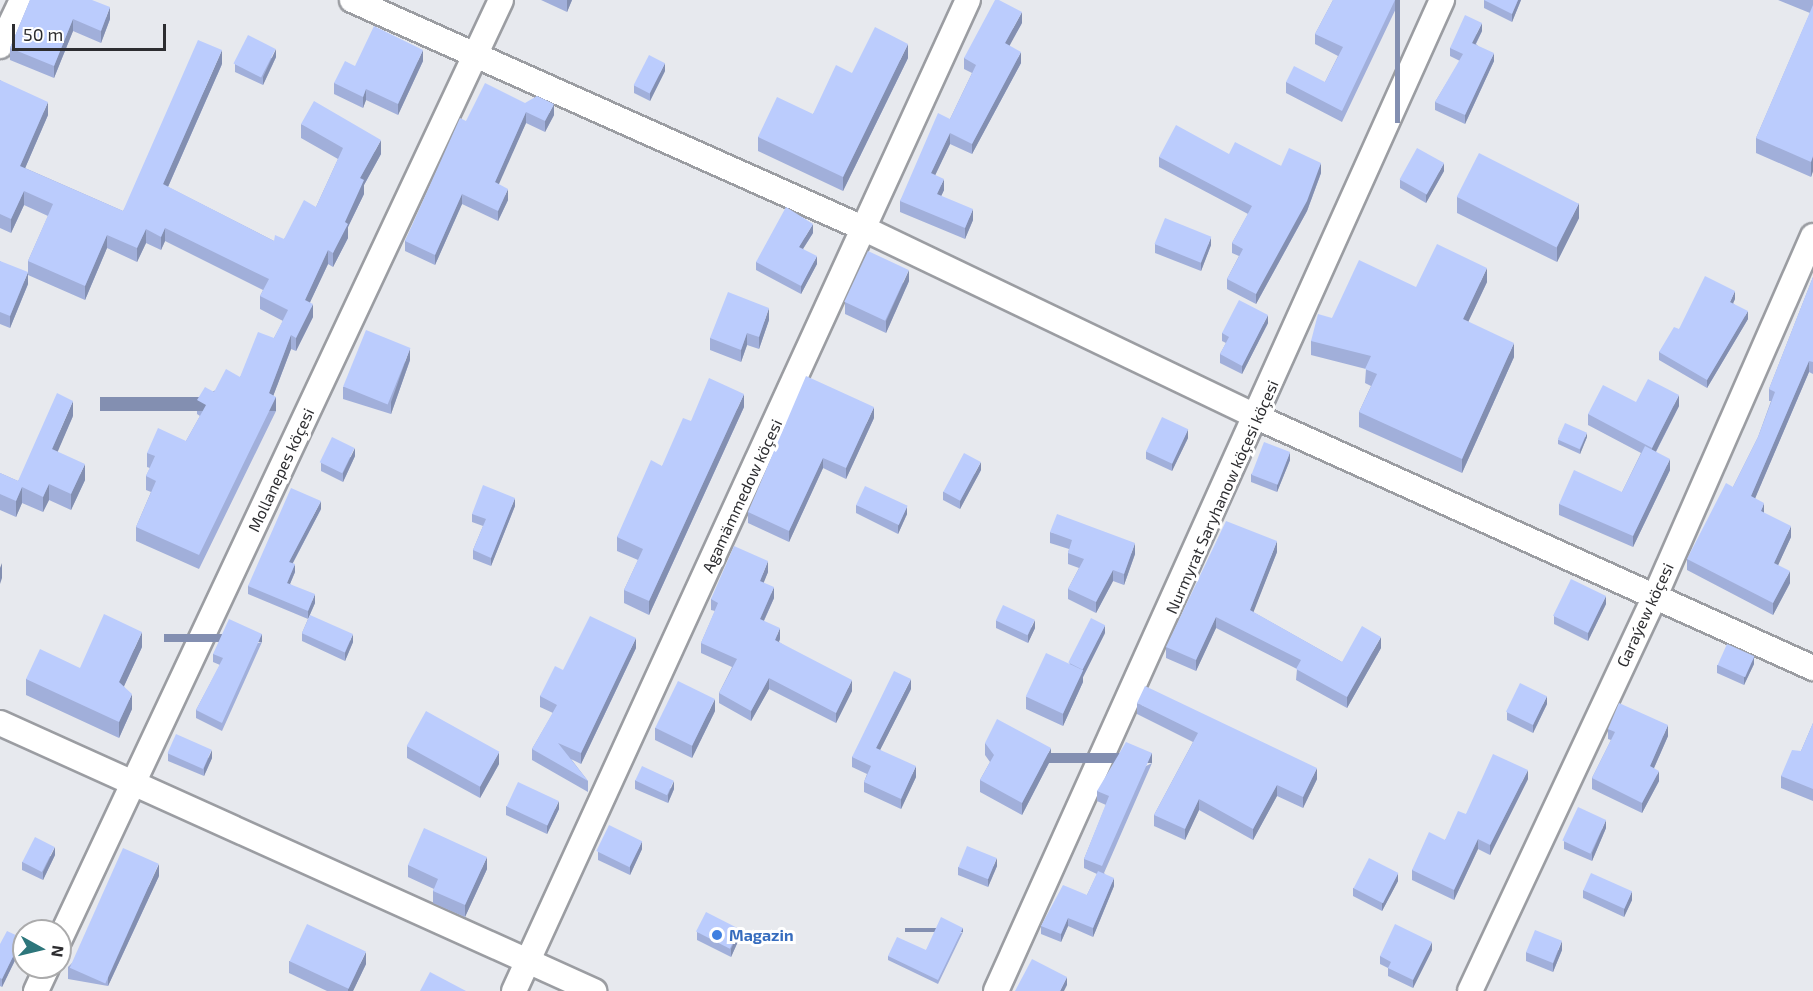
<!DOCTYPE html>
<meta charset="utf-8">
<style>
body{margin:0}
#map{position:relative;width:1813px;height:991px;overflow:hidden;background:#e7e9ee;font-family:"Exo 2",sans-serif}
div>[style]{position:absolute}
.roads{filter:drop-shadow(2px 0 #9b9da2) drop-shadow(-2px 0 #9b9da2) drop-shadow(0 2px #9b9da2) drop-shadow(0 -2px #9b9da2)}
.minor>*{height:24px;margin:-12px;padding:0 12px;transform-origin:12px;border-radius:12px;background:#fff}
.wall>*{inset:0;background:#a1afda}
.shaded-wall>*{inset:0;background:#838fb1;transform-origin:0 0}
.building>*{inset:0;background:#bbccfd;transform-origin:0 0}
.dots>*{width:16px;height:16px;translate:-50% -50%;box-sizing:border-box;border:3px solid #fff;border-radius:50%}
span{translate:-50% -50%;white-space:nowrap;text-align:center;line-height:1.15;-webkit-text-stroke:6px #fff;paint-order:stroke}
.street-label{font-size:16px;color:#2d2d30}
.shop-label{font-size:16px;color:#366cbe;font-weight:700}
.left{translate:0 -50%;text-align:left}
.north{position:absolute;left:12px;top:919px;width:60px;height:60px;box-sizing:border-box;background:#fff;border:2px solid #ababac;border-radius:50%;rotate:98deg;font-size:16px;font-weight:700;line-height:24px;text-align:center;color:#2d2d30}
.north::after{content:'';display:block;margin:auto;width:21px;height:27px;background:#2d767b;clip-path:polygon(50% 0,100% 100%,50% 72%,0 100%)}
.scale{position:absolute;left:12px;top:24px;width:154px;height:27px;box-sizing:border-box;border:3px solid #2d2d30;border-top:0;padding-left:8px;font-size:18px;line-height:21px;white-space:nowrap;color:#2d2d30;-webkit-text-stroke:4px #fff;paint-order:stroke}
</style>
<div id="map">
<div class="roads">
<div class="minor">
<div style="left:352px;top:0;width:562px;rotate:24.06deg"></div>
<div style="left:865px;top:229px;width:437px;rotate:25.6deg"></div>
<div style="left:1259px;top:418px;width:608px;rotate:24.29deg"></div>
<div style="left:0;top:46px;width:51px;rotate:-64.4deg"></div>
<div style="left:0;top:723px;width:652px;rotate:24.28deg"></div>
<div style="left:60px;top:939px;width:1037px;rotate:-64.84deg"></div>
<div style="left:36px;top:991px;width:26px;rotate:-65deg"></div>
<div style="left:514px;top:991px;width:1090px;rotate:-65.39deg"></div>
<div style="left:996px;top:991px;width:1087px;rotate:-65.77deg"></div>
<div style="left:1470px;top:991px;width:436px;rotate:-64.9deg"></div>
<div style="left:1655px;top:596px;width:393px;rotate:-66.3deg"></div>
</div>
</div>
<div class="wall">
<div style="clip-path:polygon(30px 0,110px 19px,101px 43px,73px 31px,54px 78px,10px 60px,10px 48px)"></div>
<div style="clip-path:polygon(541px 0,572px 0,567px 12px)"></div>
<div style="clip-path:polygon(1333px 0,1400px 0,1342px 122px,1286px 93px,1286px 82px,1325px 82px,1338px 56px,1315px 44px,1315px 34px)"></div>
<div style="clip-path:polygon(1484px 0,1521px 0,1512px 22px,1484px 8px)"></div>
<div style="clip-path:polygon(1778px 0,1813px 0,1813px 171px,1811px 177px,1756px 153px,1756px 138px,1810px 13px)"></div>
<div style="clip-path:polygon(1022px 23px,1009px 45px,1021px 63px,972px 154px,950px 144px,935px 175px,944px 190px,941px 196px,973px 220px,965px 239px,900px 212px,900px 201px,950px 119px,972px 73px,964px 69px,964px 58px)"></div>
<div style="clip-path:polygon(1482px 31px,1476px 44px,1494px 61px,1465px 124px,1435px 110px,1435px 102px,1460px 61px,1450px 56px,1450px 48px)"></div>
<div style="clip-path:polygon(276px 57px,263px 85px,235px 72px,235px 64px)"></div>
<div style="clip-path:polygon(908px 58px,843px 191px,758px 151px,758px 137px,813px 114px,852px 73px)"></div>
<div style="clip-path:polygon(423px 61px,398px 115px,366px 100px,363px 108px,334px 94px,334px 83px,355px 66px)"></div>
<div style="clip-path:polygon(222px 64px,168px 187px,274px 241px,284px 239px,316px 207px,338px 159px,301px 138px,301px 124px,381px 154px,364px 185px,364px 194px,348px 227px,348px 238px,333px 267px,328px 264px,310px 302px,313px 317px,296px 351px,291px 349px,273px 396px,276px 411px,199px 569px,136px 541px,136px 527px,151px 492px,146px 490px,146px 476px,150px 468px,147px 467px,147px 453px,186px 441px,200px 416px,197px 414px,197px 400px,240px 377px,274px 338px,283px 321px,260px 309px,260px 296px,263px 290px,165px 241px,161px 250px,146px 243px,137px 262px,107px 248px,85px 300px,28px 275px,28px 261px,48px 216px,24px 205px,11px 233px,0 228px,0 80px,48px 115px,25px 168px,123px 211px)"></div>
<div style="clip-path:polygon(665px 71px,650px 101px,634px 93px,634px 85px)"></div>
<div style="clip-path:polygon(525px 103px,554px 115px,545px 132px,526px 123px,498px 184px,508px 200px,498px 221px,462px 204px,435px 265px,405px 251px,405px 241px,466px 121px)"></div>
<div style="clip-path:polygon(1229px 154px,1281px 166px,1321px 173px,1307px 211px,1256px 304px,1227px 289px,1227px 279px,1239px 256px,1232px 253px,1232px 243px,1248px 214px,1159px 167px,1159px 157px)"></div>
<div style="clip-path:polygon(1444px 171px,1426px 203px,1400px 188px,1400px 180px)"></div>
<div style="clip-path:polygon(1457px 197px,1579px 218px,1557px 262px,1457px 213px)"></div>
<div style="clip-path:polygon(813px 233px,803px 249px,817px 264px,801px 294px,756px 270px,756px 262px)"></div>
<div style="clip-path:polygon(1155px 244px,1211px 245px,1201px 271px,1155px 253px)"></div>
<div style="clip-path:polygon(0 261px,28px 284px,10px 328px,0 324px)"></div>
<div style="clip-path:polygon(1813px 277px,1813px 374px,1809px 372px,1755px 498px,1764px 513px,1791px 537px,1778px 565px,1790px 583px,1773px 615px,1687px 570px,1687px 559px,1733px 487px,1758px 437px,1771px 401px,1769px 401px,1769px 389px)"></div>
<div style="clip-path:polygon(909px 281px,886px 333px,845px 314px,845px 302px)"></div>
<div style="clip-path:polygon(1487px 282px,1468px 322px,1514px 357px,1462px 473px,1359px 427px,1359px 412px,1371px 386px,1365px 383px,1366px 369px,1311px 355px,1311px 341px,1332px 318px,1416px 287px)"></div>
<div style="clip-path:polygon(1735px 299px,1733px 303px,1748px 319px,1707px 388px,1659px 360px,1659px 352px,1679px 329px)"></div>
<div style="clip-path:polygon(769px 320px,759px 349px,747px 345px,741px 362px,710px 350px,710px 338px)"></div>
<div style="clip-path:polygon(1268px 323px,1242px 374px,1220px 363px,1220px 354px,1226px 343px,1222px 341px,1222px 333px)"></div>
<div style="clip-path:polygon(410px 360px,391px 414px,343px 399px,343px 387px)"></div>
<div style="clip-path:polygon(1636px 402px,1679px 406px,1656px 452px,1670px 470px,1633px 547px,1559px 515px,1559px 504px,1622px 492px,1641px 453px,1588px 425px,1588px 414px)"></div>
<div style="clip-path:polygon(744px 407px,649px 615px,624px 603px,624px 590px,638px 560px,617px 551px,617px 537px,691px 421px)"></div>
<div style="clip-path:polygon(73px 416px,57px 452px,85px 480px,71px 510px,49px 500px,43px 512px,22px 503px,16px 517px,0 510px,0 473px,18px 481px)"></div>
<div style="clip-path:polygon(874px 418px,846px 479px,823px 468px,789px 542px,748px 523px,748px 512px)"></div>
<div style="clip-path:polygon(1587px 437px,1580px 454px,1558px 444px,1558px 440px)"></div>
<div style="clip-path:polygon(1188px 438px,1172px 471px,1146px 459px,1146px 451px)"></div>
<div style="clip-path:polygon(355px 456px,343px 482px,321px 471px,321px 463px)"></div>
<div style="clip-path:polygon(1290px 460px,1277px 492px,1251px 482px,1251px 474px)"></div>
<div style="clip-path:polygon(981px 470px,960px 509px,943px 500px,943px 492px)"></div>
<div style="clip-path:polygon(856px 505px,907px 514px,898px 534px,856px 513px)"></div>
<div style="clip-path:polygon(515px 506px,491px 566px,473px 559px,473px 550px,483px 526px,472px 522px,472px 514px)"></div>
<div style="clip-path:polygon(321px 509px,293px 563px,295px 572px,290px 584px,315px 603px,308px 619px,353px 642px,345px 661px,302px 641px,302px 633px,308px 619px,248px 594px,248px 586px)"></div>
<div style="clip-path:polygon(1050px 532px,1135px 554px,1124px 585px,1113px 581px,1096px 613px,1068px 599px,1068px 589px,1079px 568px,1068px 564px,1068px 553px,1069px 549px,1050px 543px)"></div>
<div style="clip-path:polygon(1277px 552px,1253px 612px,1342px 662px,1381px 648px,1347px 708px,1296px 680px,1297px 669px,1216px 628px,1196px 671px,1166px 658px,1166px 647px)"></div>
<div style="clip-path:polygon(768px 572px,763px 583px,774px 598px,764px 621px,780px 639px,779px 642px,852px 691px,836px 723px,769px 689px,751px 721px,719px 703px,719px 693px,732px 667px,701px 653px,701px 643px,715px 611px,711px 610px,711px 599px)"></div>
<div style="clip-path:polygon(1606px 604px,1588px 641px,1554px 624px,1554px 616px)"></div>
<div style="clip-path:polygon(996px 620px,1035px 628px,1028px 643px,996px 628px)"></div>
<div style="clip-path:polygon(1105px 633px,1083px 677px,1083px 682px,1063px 726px,1026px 709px,1026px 697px,1069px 664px)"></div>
<div style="clip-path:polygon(262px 642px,222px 731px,196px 718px,196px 710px,220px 665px,213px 662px,213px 654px)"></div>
<div style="clip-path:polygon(142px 647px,124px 686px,132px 709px,119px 738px,26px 695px,26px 679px,80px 668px)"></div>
<div style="clip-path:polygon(636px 648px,581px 764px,571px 759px,588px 781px,588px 792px,532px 760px,532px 749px,553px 713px,540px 707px,540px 696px,563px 670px)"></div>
<div style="clip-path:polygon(1754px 664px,1744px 685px,1717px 673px,1717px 665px)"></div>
<div style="clip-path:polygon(911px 689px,880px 750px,916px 777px,901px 809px,864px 792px,864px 782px,867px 774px,852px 767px,852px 757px)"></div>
<div style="clip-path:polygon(1137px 703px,1317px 779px,1303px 808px,1277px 796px,1253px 840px,1199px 810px,1185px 840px,1154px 826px,1154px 815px,1193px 742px,1137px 714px)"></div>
<div style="clip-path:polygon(1547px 704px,1533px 733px,1507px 720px,1507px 712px)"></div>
<div style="clip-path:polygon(715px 711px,692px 758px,655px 740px,655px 728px)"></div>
<div style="clip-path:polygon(1813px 723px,1813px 801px,1781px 788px,1781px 776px,1801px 751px)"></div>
<div style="clip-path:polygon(1608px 729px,1668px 736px,1654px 768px,1659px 781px,1642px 813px,1592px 789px,1592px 778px,1611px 740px,1608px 739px)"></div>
<div style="clip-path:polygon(985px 743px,1051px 759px,1022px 815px,980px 792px,980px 780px,990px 762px,985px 755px)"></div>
<div style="clip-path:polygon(407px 746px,499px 764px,480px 798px,407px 758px)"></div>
<div style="clip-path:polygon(168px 753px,212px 758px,204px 776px,168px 761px)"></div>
<div style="clip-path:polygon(1152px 763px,1104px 873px,1114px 886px,1093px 937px,1068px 926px,1061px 942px,1041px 934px,1041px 926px,1087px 895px,1097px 874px,1084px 868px,1084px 859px,1106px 805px,1097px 801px,1097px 791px)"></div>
<div style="clip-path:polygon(1528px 779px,1490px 855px,1478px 849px,1454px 900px,1412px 880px,1412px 870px,1445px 840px,1466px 814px)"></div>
<div style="clip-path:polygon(635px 780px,674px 789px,668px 803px,635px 789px)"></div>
<div style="clip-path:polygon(506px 806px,559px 809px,547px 834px,506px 815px)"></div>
<div style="clip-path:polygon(1606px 828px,1592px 861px,1564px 849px,1564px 841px)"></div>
<div style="clip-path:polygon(642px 849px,630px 875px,598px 860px,598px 852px)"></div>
<div style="clip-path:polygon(55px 855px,43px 880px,22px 870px,22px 862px)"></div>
<div style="clip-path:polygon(408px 865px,487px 869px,465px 917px,433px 903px,433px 891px,434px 889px,408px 877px)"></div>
<div style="clip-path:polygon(997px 866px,988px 887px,958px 875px,958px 867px)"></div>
<div style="clip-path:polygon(159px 876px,108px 986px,68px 979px,68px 967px)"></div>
<div style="clip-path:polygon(1398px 881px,1382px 911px,1353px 896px,1353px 888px)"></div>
<div style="clip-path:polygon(1583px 890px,1632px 900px,1624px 917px,1583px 898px)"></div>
<div style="clip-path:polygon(697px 932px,740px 937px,731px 957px,697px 940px)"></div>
<div style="clip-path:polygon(963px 932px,938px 984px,888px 960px,888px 956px,926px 950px)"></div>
<div style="clip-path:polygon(0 944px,22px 946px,2px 987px,0 986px)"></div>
<div style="clip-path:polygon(1432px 950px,1413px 988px,1388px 976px,1388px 968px,1380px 964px,1380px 956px)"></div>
<div style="clip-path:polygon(1562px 950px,1553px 972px,1526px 961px,1526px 952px)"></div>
<div style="clip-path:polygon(289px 961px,366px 964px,353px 991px,327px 991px,289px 973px)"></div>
</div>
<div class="shaded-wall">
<div style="clip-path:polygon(567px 0,572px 0,567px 12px)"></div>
<div style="left:1395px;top:0;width:5px;height:123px"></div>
<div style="clip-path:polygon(1518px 0,1521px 0,1512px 22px,1512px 14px)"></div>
<div style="clip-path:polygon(110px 7px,110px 19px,101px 43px,101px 31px)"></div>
<div style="clip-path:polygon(1022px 12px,1022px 23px,1005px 54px,1005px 43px)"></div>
<div style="clip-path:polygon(73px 19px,73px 31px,54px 78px,54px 66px)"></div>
<div style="clip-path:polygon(1482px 23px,1482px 31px,1472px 51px,1472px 43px)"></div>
<div style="clip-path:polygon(908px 44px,908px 58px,843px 191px,843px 177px)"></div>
<div style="clip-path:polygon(276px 49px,276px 57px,263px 85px,263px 77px)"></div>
<div style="clip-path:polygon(222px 50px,222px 64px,163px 198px,163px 184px)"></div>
<div style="clip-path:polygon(423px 50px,423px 61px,398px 115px,398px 104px)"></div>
<div style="clip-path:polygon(1021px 52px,1021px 63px,972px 154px,972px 144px)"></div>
<div style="clip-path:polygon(1494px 53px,1494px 61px,1465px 124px,1465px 115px)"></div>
<div style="clip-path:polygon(665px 63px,665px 71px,650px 101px,650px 93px)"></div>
<div style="clip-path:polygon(366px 89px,366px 100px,363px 108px,363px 97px)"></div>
<div style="clip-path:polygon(48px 102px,48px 115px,20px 180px,20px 166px)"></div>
<div style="clip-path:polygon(554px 104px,554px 115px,545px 132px,545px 121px)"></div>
<div style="clip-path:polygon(526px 112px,526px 123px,495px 193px,495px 182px)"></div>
<div style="clip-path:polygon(950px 133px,950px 144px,931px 184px,931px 173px)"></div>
<div style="clip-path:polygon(381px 140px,381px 154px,364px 185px,364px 194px,348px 227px,348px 238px,333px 267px,333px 253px,360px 178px)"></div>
<div style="clip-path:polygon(1813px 156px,1813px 171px,1811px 177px,1811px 162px)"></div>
<div style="clip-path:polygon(1321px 163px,1321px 173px,1307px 211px,1256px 304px,1256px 294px)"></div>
<div style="clip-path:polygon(1444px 163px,1444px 171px,1426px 203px,1426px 195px)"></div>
<div style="clip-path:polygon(944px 179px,944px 190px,937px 205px,937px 194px)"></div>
<div style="clip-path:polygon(508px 189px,508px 200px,498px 221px,498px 211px)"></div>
<div style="clip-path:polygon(24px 191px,24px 205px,11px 233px,11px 219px)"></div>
<div style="clip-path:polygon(462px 194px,462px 204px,435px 265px,435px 255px)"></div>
<div style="clip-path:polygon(1579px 203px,1579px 218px,1557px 262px,1557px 247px)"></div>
<div style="clip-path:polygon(973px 209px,973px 220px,965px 239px,965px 228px)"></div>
<div style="clip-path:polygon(813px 224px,813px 233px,799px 255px,799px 247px)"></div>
<div style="clip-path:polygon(165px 228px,165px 241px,161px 250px,161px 237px)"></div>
<div style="clip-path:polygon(146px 229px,146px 243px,137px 262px,137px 248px)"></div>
<div style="clip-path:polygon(107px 235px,107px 248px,85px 300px,85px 286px)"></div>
<div style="clip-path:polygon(1211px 237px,1211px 245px,1201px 271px,1201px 263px)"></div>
<div style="clip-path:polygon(328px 250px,328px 264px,305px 313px,305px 300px)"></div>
<div style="clip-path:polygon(817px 256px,817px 264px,801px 294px,801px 286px)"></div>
<div style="clip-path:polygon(1487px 268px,1487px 282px,1463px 333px,1463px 319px)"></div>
<div style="clip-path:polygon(909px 270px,909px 281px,886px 333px,886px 321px)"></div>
<div style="clip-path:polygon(28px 272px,28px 284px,10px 328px,10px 316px)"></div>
<div style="clip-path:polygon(1735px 291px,1735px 299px,1730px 310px,1730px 302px)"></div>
<div style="clip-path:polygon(313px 304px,313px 317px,296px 351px,296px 338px)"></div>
<div style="clip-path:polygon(769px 308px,769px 320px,759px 349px,759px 337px)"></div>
<div style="clip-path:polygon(1748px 311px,1748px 319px,1707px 388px,1707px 380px)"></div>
<div style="clip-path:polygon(1268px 315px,1268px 323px,1242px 374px,1242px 366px)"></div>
<div style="clip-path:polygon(747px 333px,747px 345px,741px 362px,741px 350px)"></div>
<div style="clip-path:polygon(291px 335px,291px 349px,269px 407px,269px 393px)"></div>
<div style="clip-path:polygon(1514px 343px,1514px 357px,1462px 473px,1462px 459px)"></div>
<div style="clip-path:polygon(410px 348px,410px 360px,391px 414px,391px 402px)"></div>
<div style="clip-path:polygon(1809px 361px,1809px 372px,1751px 508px,1751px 496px)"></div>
<div style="clip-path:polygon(744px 394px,744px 407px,649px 615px,649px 601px)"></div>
<div style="clip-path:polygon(1679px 395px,1679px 406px,1652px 459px,1652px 448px)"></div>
<div style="left:276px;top:397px;width:14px;height:176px;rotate:90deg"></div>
<div style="clip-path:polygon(73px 401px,73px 416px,52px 465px,52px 449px)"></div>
<div style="clip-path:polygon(874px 407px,874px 418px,846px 479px,846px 468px)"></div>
<div style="clip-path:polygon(1188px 429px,1188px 438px,1172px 471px,1172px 463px)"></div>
<div style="clip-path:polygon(1587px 433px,1587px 437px,1580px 454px,1580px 450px)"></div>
<div style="clip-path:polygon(355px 448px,355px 456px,343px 482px,343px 473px)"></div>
<div style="clip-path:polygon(1290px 452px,1290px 460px,1277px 492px,1277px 484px)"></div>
<div style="clip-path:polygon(823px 458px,823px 468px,789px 542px,789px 531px)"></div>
<div style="clip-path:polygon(1670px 459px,1670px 470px,1633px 547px,1633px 536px)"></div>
<div style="clip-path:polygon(981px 462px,981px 470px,960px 509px,960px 501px)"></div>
<div style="clip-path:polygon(85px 464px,85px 480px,71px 510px,71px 494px)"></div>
<div style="clip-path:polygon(49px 484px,49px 500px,43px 512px,43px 497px)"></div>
<div style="clip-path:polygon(22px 487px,22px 503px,16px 517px,16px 501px)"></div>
<div style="clip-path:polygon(515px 498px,515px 506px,491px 566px,491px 558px)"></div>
<div style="clip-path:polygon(321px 501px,321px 509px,289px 570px,289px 562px)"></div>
<div style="clip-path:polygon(1764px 503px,1764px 514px,1761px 511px)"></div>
<div style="clip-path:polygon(907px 506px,907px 514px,898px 534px,898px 526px)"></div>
<div style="clip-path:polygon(1791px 526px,1791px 537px,1774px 574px,1774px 563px)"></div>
<div style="clip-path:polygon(1277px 541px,1277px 552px,1250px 621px,1250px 610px)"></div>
<div style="clip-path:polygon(1135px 543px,1135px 554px,1124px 585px,1124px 574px)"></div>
<div style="clip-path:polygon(768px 561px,768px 572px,760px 592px,760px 581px)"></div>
<div style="clip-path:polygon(2px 563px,2px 578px,0 584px,0 568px)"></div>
<div style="clip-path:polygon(295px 564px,295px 572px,287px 591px,287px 583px)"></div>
<div style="clip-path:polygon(1113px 570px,1113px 581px,1096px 613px,1096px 602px)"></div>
<div style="clip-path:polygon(1790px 571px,1790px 583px,1773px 615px,1773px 603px)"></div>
<div style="clip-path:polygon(774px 587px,774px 598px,760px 629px,760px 619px)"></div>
<div style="clip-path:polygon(315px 594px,315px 603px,308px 619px,308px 611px)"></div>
<div style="clip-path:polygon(1606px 596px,1606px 604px,1588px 641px,1588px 632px)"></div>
<div style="clip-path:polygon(1216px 617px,1216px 628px,1196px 671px,1196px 660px)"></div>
<div style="clip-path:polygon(1035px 620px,1035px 628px,1028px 643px,1028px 635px)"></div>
<div style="clip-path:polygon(1105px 625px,1105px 633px,1083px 677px,1083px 682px,1063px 726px,1063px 714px,1082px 670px)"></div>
<div style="clip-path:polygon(780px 628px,780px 639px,775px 651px,775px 640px)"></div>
<div style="clip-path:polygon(142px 632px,142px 647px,119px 697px,119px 682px)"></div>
<div style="left:262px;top:634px;width:8px;height:98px;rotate:90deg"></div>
<div style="clip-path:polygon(353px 634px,353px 642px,345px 661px,345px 653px)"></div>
<div style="clip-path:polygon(1381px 637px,1381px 648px,1347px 708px,1347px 697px)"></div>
<div style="clip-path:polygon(636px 638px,636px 648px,581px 764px,581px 753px)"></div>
<div style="clip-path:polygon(1754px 656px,1754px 664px,1744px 685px,1744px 677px)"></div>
<div style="clip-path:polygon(769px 678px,769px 689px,751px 721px,751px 711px)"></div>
<div style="clip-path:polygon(911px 679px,911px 689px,876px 758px,876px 748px)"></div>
<div style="clip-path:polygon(852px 680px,852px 691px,836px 723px,836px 713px)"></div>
<div style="clip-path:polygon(132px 694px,132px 709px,119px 738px,119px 722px)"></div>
<div style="clip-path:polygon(1547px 696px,1547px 704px,1533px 733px,1533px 725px)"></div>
<div style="clip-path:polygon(715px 699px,715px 711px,692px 758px,692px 746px)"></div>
<div style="clip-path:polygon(1668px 725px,1668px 736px,1650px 777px,1650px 766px)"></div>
<div style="clip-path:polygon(1051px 748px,1051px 759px,1022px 815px,1022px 803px)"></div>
<div style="clip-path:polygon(212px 750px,212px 758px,204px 776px,204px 768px)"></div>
<div style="clip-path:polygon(499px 752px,499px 764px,480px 798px,480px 786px)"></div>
<div style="left:1152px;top:753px;width:10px;height:124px;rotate:90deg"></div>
<div style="clip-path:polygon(916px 766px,916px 777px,901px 809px,901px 799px)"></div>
<div style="clip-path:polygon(1317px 768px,1317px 779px,1303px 808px,1303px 797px)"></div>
<div style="clip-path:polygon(1528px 770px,1528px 779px,1490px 855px,1490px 845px)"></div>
<div style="clip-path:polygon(1659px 771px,1659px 781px,1642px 813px,1642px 803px)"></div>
<div style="clip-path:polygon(674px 781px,674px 789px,668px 803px,668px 795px)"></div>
<div style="clip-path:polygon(1277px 785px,1277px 796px,1253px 840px,1253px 829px)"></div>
<div style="clip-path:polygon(1199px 799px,1199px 810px,1185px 840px,1185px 829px)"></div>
<div style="clip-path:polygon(559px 801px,559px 809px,547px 834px,547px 826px)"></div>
<div style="clip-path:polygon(1606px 820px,1606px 828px,1592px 861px,1592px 853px)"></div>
<div style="clip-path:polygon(1478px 839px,1478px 849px,1454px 900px,1454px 890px)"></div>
<div style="clip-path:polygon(642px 841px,642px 849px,630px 875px,630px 866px)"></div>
<div style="clip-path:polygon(55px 847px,55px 855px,43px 880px,43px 872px)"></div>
<div style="clip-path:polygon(487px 857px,487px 869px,465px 917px,465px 905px)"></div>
<div style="clip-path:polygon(997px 858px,997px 866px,988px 887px,988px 879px)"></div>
<div style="clip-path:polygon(159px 864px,159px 876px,108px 986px,108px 974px)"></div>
<div style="clip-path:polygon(1398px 873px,1398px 881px,1382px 911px,1382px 903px)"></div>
<div style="clip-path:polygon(1114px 878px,1114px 886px,1093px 937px,1093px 928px)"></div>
<div style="clip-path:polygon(1632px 891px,1632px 900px,1624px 917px,1624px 909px)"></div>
<div style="clip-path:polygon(1068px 918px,1068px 926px,1061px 942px,1061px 934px)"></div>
<div style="left:963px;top:928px;width:4px;height:58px;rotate:90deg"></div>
<div style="clip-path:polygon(740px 929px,740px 937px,731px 957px,731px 949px)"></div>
<div style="clip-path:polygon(22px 938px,22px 946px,2px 987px,2px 979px)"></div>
<div style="clip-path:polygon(1562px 941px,1562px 950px,1553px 972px,1553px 964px)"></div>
<div style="clip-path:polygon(1432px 942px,1432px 950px,1413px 988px,1413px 980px)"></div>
<div style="clip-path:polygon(366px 952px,366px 964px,353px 991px,348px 991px,348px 989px)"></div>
<div style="clip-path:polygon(1067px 977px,1067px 985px,1064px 991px,1060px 991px)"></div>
</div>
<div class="building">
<div style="clip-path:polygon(30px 0,92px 0,110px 7px,101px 31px,73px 19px,54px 66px,10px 48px)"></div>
<div style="clip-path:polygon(995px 0,999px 0,1022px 12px,1005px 43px,1021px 52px,972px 144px,950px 133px,931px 173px,944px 179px,937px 194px,973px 209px,965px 228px,900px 201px,938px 113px,950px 119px,976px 65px,964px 58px)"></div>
<div style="clip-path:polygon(1333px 0,1395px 0,1342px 111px,1286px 82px,1294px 66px,1325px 82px,1343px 47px,1315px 34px)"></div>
<div style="clip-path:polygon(1484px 0,1518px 0,1512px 14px)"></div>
<div style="clip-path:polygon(1813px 5px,1813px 156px,1811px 162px,1756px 138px)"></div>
<div style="clip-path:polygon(1465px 15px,1482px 23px,1472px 43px,1494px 53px,1465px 115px,1435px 102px,1463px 54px,1450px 48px)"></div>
<div style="clip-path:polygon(374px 26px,423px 50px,398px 104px,366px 89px,363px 97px,334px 83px,345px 61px,355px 66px)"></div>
<div style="clip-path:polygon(875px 27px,908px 44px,843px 177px,758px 137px,777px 97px,813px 114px,836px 65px,852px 73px)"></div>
<div style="left:248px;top:35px;width:31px;height:32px;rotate:27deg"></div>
<div style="clip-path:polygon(198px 40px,222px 50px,163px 184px,274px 241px,275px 235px,284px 239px,304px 200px,316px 207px,343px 148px,301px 124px,314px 101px,381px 140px,360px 178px,364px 180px,345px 222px,348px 224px,333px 253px,328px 250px,305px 300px,313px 304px,296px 338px,291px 335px,269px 393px,276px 397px,199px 555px,136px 527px,156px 481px,146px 476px,155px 456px,147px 453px,158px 428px,186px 441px,206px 405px,197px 400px,205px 387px,214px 392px,226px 369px,240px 377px,258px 332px,274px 338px,288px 310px,260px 296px,269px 279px,165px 228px,161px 237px,146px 229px,137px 248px,107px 235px,85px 286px,28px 261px,53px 204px,24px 191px,11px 219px,0 214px,0 80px,48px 102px,20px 166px,123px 211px)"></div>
<div style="left:649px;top:55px;width:18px;height:34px;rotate:27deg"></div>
<div style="clip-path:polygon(485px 83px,525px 103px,537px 96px,554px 104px,545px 121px,526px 112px,495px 182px,508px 189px,498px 211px,462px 194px,435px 255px,405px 241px,460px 118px,466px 121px)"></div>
<div style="clip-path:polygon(1176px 125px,1229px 154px,1235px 142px,1281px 166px,1289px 148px,1321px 163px,1307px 201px,1256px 294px,1227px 279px,1243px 249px,1232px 243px,1252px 206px,1159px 157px)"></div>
<div style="left:1417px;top:148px;width:31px;height:36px;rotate:29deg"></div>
<div style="left:1479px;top:153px;width:112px;height:49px;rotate:27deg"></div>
<div style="clip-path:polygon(786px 207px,813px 224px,799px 247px,817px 256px,801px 286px,756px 262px)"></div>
<div style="left:1165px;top:218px;width:50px;height:28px;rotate:22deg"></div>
<div style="clip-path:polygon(1437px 244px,1487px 268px,1463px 319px,1514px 343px,1462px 459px,1359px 412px,1377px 374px,1365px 369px,1371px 356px,1311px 341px,1318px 314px,1332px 318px,1359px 260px,1416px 287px)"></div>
<div style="left:868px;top:251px;width:45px;height:56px;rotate:25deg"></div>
<div style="clip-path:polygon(0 261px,28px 272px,10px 316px,0 312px)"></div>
<div style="clip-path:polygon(1705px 276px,1735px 291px,1730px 302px,1748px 311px,1707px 380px,1659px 352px,1674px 327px,1679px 329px)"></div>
<div style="clip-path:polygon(1813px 277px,1813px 362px,1809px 361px,1751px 496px,1764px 503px,1761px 511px,1791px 526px,1774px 563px,1790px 571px,1773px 603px,1687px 559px,1726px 483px,1733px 487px,1758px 437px,1775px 392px,1769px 389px)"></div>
<div style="clip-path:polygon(728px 292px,769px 308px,759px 337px,747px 333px,741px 350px,710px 338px)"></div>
<div style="clip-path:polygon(1239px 300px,1268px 315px,1242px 366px,1220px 354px,1229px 337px,1222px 333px)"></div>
<div style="left:366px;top:330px;width:48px;height:61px;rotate:22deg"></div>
<div style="clip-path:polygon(806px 376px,874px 407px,846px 468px,823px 458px,789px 531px,748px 512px)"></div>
<div style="clip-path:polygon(709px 378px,744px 394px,649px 601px,624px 590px,643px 549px,617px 537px,651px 460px,662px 466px,683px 418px,691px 421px)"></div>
<div style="clip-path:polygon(1648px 379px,1679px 395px,1652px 448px,1588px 414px,1603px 385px,1636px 402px)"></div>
<div style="clip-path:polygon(57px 393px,73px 401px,52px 449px,85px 464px,71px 494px,49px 484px,43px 497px,22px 487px,16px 501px,0 494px,0 473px,18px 481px)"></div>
<div style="left:1162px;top:417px;width:29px;height:38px;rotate:25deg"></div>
<div style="left:1565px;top:423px;width:24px;height:18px;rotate:24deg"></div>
<div style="left:332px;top:437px;width:25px;height:28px;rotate:26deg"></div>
<div style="left:1264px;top:442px;width:28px;height:35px;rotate:21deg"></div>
<div style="clip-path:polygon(1645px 446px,1670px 459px,1633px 536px,1559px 504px,1574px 470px,1622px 492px)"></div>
<div style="left:964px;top:453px;width:19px;height:44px;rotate:28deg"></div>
<div style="clip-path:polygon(483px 485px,515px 498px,491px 558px,473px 550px,486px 519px,472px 514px)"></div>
<div style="left:865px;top:486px;width:47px;height:21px;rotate:25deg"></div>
<div style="clip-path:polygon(291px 488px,321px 501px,289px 562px,295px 564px,287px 583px,315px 594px,308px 611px,248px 586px)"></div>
<div style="clip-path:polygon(1057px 514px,1135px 543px,1124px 574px,1113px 570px,1096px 602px,1068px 589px,1084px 559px,1068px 553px,1072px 540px,1050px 532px)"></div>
<div style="clip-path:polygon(1226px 521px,1277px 541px,1250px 610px,1342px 662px,1362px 626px,1381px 637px,1347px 697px,1296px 669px,1301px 660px,1216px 617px,1196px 660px,1166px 647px)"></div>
<div style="clip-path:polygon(734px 546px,768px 561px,760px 581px,774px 587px,760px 619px,780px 628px,775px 640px,852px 680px,836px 713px,769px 678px,751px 711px,719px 693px,737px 659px,701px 643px,718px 603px,711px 599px)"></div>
<div style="left:1571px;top:579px;width:39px;height:41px;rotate:26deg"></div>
<div style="left:1003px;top:605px;width:35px;height:17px;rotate:25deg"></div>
<div style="clip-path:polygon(104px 614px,142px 632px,119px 682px,132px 694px,119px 722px,26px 679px,40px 649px,80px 668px)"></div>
<div style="left:310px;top:615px;width:47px;height:20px;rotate:24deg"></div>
<div style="clip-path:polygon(590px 616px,636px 638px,581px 753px,558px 743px,588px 781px,532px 749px,557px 705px,540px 696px,555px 666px,563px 670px)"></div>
<div style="left:1091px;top:618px;width:16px;height:50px;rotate:27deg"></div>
<div style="clip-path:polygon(229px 619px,262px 634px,222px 723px,196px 710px,223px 658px,213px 654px)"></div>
<div style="left:1727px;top:644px;width:30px;height:23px;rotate:24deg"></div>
<div style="left:1046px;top:653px;width:41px;height:48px;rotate:25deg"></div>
<div style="clip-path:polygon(894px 671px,911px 679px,876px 748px,916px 766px,901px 799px,864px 782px,871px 766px,852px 757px)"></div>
<div style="left:678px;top:681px;width:41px;height:52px;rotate:26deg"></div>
<div style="left:1520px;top:683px;width:30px;height:32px;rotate:26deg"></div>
<div style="clip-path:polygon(1145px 686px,1317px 768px,1303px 797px,1277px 785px,1253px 829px,1199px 799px,1185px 829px,1154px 815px,1198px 733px,1137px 703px)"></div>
<div style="clip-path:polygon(1619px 703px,1668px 725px,1650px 766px,1659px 771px,1642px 803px,1592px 778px,1615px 732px,1608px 729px)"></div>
<div style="left:426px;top:711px;width:84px;height:40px;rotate:29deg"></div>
<div style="clip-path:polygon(997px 719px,1051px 748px,1022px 803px,980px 780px,994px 755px,985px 743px)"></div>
<div style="clip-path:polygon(1813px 723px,1813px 789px,1781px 776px,1792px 750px,1801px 751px)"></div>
<div style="left:176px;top:734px;width:39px;height:21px;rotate:24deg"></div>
<div style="clip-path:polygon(1126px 742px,1152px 753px,1102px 866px,1084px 859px,1109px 796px,1097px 791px)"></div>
<div style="clip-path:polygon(1493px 754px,1528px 770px,1490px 845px,1478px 839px,1454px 890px,1412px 870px,1429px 832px,1445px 840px,1458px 811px,1466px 814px)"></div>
<div style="left:642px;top:766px;width:35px;height:16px;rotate:25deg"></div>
<div style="left:518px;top:782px;width:45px;height:27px;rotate:25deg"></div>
<div style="left:1578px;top:807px;width:31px;height:37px;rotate:25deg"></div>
<div style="left:609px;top:825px;width:37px;height:29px;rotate:26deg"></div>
<div style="clip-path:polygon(424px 828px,487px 857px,465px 905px,433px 891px,438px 879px,408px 865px)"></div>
<div style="left:35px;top:837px;width:22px;height:28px;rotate:27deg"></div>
<div style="left:967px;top:846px;width:32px;height:23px;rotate:22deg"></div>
<div style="left:123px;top:848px;width:39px;height:131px;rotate:24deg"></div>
<div style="left:1369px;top:858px;width:33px;height:34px;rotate:27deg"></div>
<div style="clip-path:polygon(1098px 871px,1114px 878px,1093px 928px,1068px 918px,1061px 934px,1041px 926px,1063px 885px,1087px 895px)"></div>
<div style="left:1591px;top:873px;width:45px;height:19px;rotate:24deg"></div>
<div style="left:706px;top:912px;width:38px;height:22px;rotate:27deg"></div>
<div style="clip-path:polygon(941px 917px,963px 928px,938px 980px,888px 956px,897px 937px,926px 950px)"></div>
<div style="left:307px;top:924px;width:65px;height:41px;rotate:25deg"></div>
<div style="clip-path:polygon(1395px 924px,1432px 942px,1413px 980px,1388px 968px,1391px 962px,1380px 956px)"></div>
<div style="left:1535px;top:930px;width:29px;height:24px;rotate:22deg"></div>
<div style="clip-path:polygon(7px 931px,22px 938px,2px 979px,0 978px,0 944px)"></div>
<div style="clip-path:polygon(1032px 959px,1067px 977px,1060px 991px,1015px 991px)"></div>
<div style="clip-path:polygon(430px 972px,466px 991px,420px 991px)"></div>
</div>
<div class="dots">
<div style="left:717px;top:935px;background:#3f7fe0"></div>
</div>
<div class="street-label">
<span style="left:281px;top:470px;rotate:-65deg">Mollanepes köçesi</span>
<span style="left:742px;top:496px;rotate:-65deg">Agamämmedow köçesi</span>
<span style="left:1222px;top:497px;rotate:-66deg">Nurmyrat Saryhanow köçesi köçesi</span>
<span style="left:1645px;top:615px;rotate:-65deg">Garaýew köçesi</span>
</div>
<div class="shop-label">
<span class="left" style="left:729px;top:935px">Magazin</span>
</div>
<div class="north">N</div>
<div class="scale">50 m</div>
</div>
